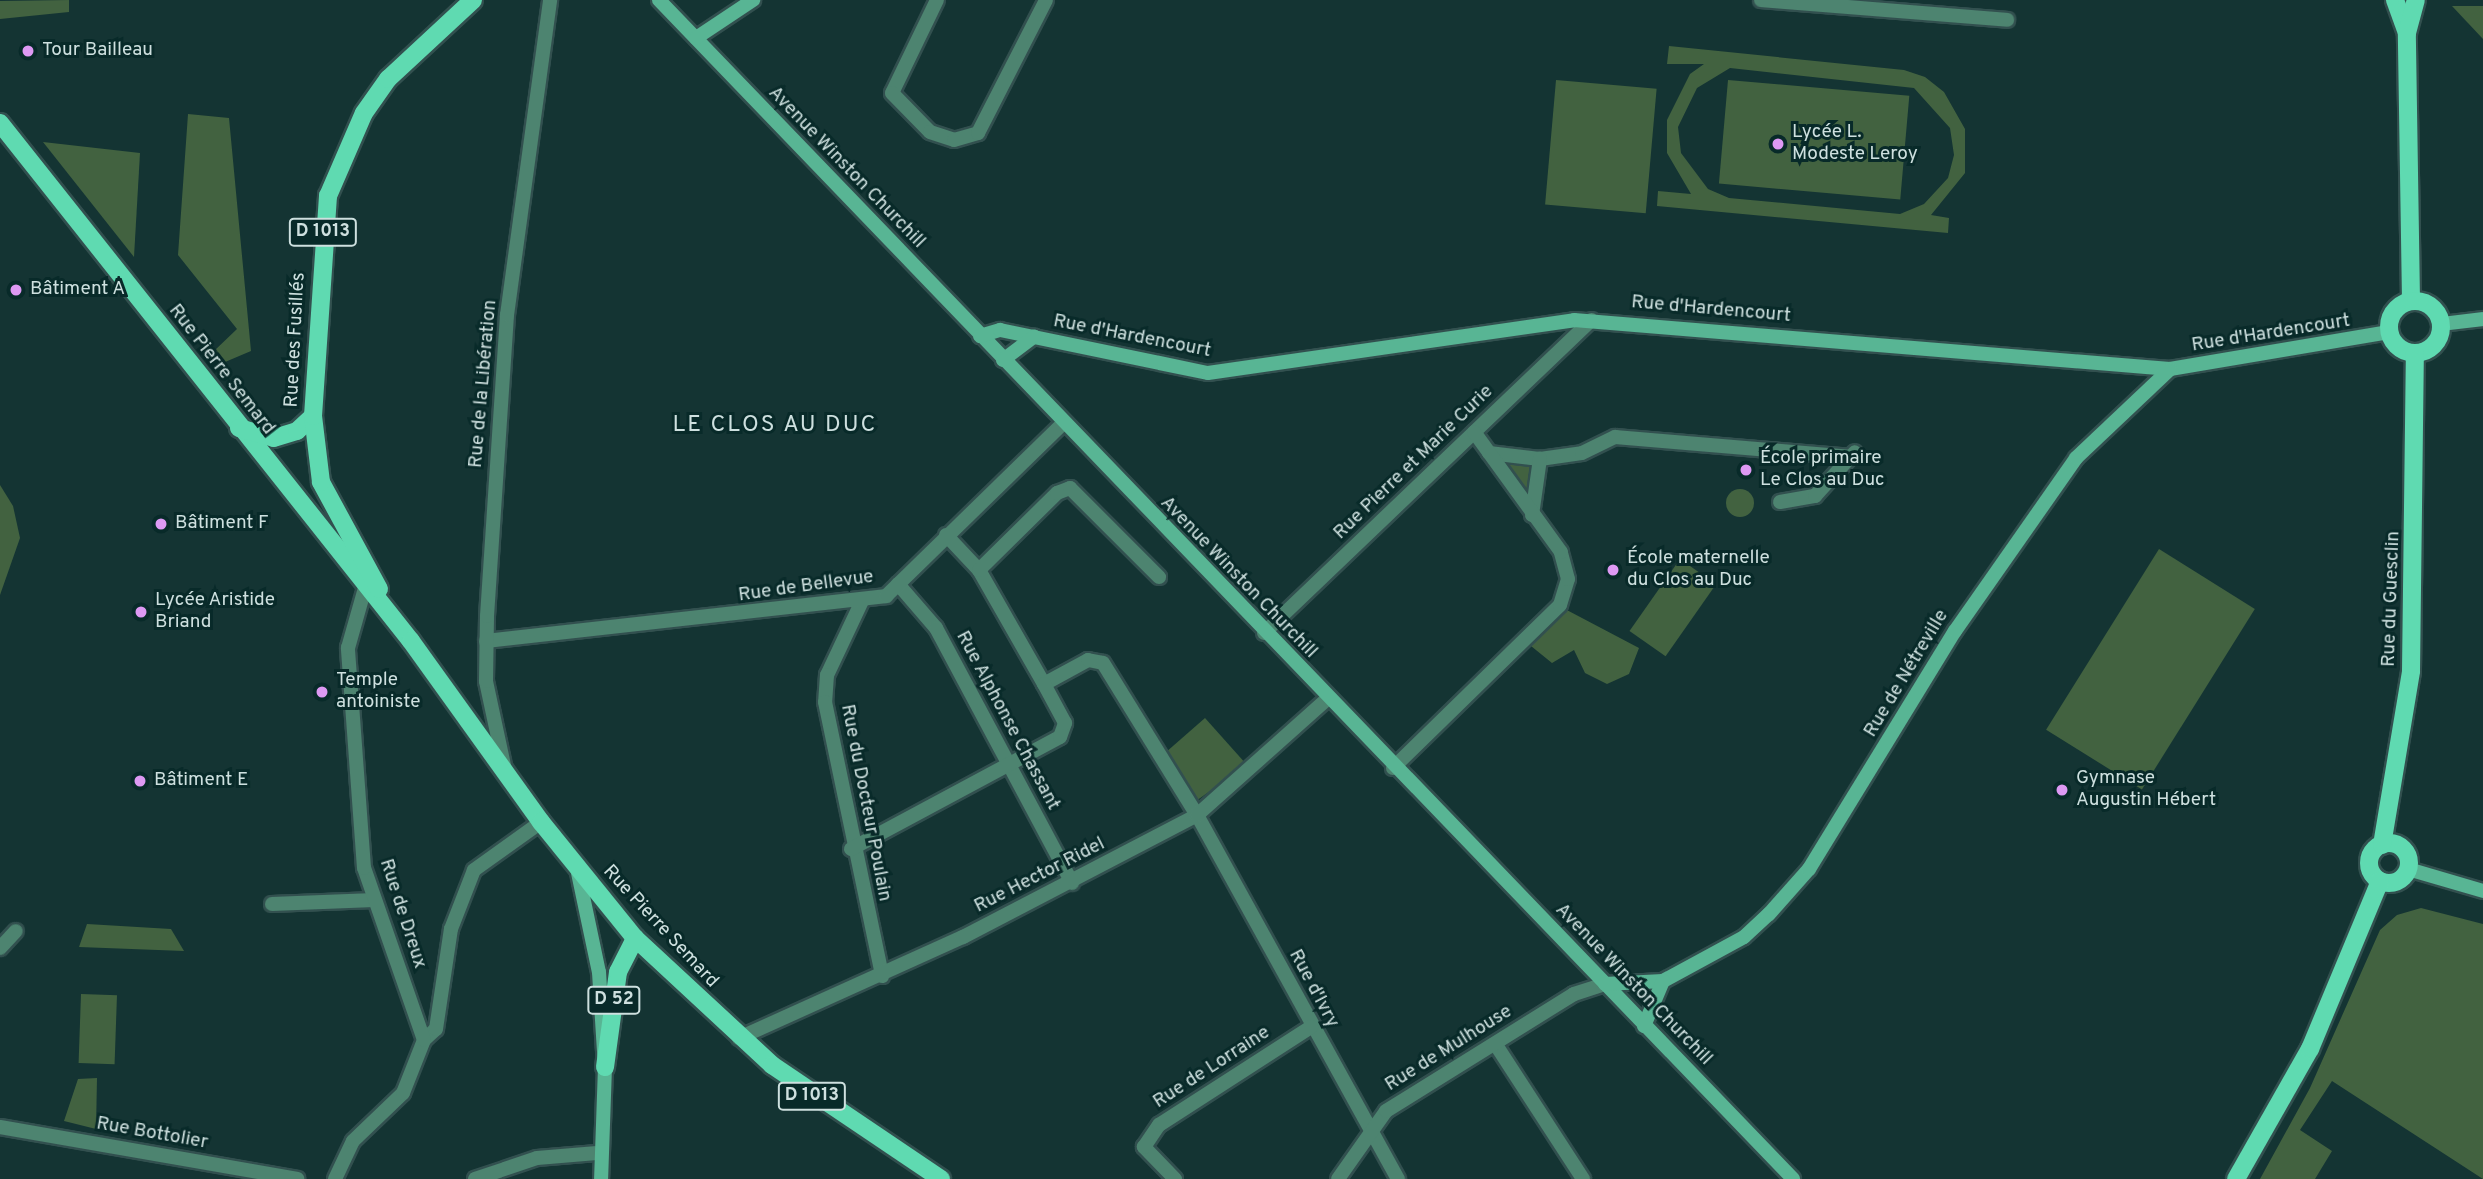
<!DOCTYPE html>
<meta charset="utf-8">
<style>
body{margin:0}
#map{position:relative;width:2483px;height:1179px;overflow:hidden;background:#143433;font-family:Overpass,sans-serif}
div>[style]{position:absolute}
.green>*{inset:0;background:#426240;transform-origin:0 0}
.round{border-radius:50%}
.roads{filter:drop-shadow(2px 0 #32504f) drop-shadow(-2px 0 #32504f) drop-shadow(0 2px #32504f) drop-shadow(0 -2px #32504f)}
.street>*{height:14px;margin:-7px;padding:0 7px;transform-origin:7px;border-radius:7px;background:#4d8470}
.secondary>*{height:14px;margin:-7px;padding:0 7px;transform-origin:7px;border-radius:7px;background:#58b594}
.primary>*{height:18px;margin:-9px;padding:0 9px;transform-origin:9px;border-radius:9px;background:#5fdab1}
.primary>.ring{margin:-9px;padding:0;box-sizing:content-box;background:none;border:18px solid #5fdab1;border-radius:50%}
.dots>*{width:19px;height:19px;translate:-50% -50%;box-sizing:border-box;border:4px solid #082a29;border-radius:50%}
span{translate:-50% -50%;white-space:nowrap;text-align:center;line-height:1.15;-webkit-text-stroke:6px #082a29;paint-order:stroke}
.shield-label span{padding:2px 5px;background:#082a29;border:2px solid;border-radius:5px;-webkit-text-stroke-width:0}
.shield-label{font-size:18px;color:#cee0df;font-weight:700}
.poi-label{font-size:19px;color:#cee0df}
.left{translate:0 -50%;text-align:left}
.street-label{font-size:19px;color:#cee0df}
.quarter-label{font-size:23px;color:#cee0df;letter-spacing:2px}
</style>
<div id="map">
<div class="green">
<div style="clip-path:polygon(69px 0,69px 12px,0 19px,0 1px)"></div>
<div style="clip-path:polygon(2452px 6px,2483px 6px,2483px 39px)"></div>
<div style="clip-path:polygon(evenodd,1669px 46px,1904px 70px,1925px 77px,1944px 92px,1965px 129px,1965px 173px,1931px 215px,1949px 218px,1948px 233px,1657px 206px,1658px 191px,1691px 194px,1667px 153px,1667px 120px,1690px 74px,1704px 64px,1667px 64px,1669px 46px,1730px 68px,1914px 88px,1950px 128px,1954px 155px,1948px 178px,1924px 204px,1900px 214px,1729px 198px,1708px 189px,1681px 153px,1678px 127px,1697px 88px,1730px 68px)"></div>
<div style="left:1556px;top:80px;width:101px;height:125px;rotate:5deg"></div>
<div style="left:1728px;top:80px;width:182px;height:104px;rotate:5deg"></div>
<div style="clip-path:polygon(188px 114px,229px 118px,251px 351px,218px 365px,214px 351px,237px 329px,178px 255px)"></div>
<div style="clip-path:polygon(43px 142px,140px 153px,134px 257px)"></div>
<div style="clip-path:polygon(1497px 460px,1537px 463px,1530px 506px)"></div>
<div style="clip-path:polygon(0 485px,13px 506px,20px 538px,0 595px)"></div>
<div class="round" style="left:1726px;top:489px;width:28px;height:28px"></div>
<div style="left:2159px;top:549px;width:113px;height:213px;rotate:32deg"></div>
<div style="left:1680px;top:559px;width:44px;height:88px;rotate:35deg"></div>
<div style="clip-path:polygon(1563px 608px,1639px 648px,1629px 674px,1607px 684px,1585px 673px,1574px 650px,1552px 663px,1531px 646px)"></div>
<div style="clip-path:polygon(1205px 718px,1247px 765px,1196px 801px,1165px 753px)"></div>
<div style="clip-path:polygon(2421px 908px,2483px 924px,2483px 1179px,2332px 1081px,2300px 1130px,2332px 1151px,2315px 1179px,2260px 1179px,2310px 1088px,2380px 930px,2397px 915px)"></div>
<div style="clip-path:polygon(87px 924px,171px 929px,184px 951px,79px 947px)"></div>
<div style="left:81px;top:994px;width:36px;height:69px;rotate:2deg"></div>
<div style="clip-path:polygon(97px 1078px,96px 1129px,64px 1121px,78px 1079px)"></div>
</div>
<div class="roads">
<div class="street">
<div style="left:937px;top:0;width:103px;rotate:115.8deg"></div>
<div style="left:892px;top:93px;width:54px;rotate:45.7deg"></div>
<div style="left:930px;top:132px;width:25px;rotate:18deg"></div>
<div style="left:954px;top:140px;width:25px;rotate:-16deg"></div>
<div style="left:978px;top:133px;width:149px;rotate:-62.9deg"></div>
<div style="left:1761px;top:0;width:247px;rotate:4.6deg"></div>
<div style="left:1489px;top:453px;width:51px;rotate:6.7deg"></div>
<div style="left:1540px;top:459px;width:42px;rotate:-8.1deg"></div>
<div style="left:1582px;top:453px;width:37px;rotate:-26deg"></div>
<div style="left:1615px;top:437px;width:238px;rotate:4.8deg"></div>
<div style="left:1780px;top:502px;width:36px;rotate:-10deg"></div>
<div style="left:1815px;top:496px;width:59px;rotate:-47.7deg"></div>
<div style="left:1532px;top:515px;width:57px;rotate:-81.9deg"></div>
<div style="left:946px;top:535px;width:48px;rotate:46.7deg"></div>
<div style="left:979px;top:570px;width:131px;rotate:60.3deg"></div>
<div style="left:1044px;top:684px;width:50px;rotate:-28.6deg"></div>
<div style="left:1088px;top:660px;width:15px;rotate:11deg"></div>
<div style="left:1103px;top:663px;width:179px;rotate:58.3deg"></div>
<div style="left:1197px;top:815px;width:416px;rotate:61.1deg"></div>
<div style="left:979px;top:570px;width:110px;rotate:-44.6deg"></div>
<div style="left:1057px;top:493px;width:14px;rotate:-21deg"></div>
<div style="left:1070px;top:488px;width:126px;rotate:45deg"></div>
<div style="left:898px;top:584px;width:58px;rotate:49.2deg"></div>
<div style="left:936px;top:628px;width:289px;rotate:61.9deg"></div>
<div style="left:862px;top:601px;width:82px;rotate:115.3deg"></div>
<div style="left:827px;top:675px;width:27px;rotate:94deg"></div>
<div style="left:825px;top:702px;width:280px;rotate:78.2deg"></div>
<div style="left:1264px;top:633px;width:453px;rotate:-43.7deg"></div>
<div style="left:486px;top:641px;width:403px;rotate:-6.4deg"></div>
<div style="left:886px;top:596px;width:248px;rotate:-44.3deg"></div>
<div style="left:1393px;top:768px;width:233px;rotate:-44.3deg"></div>
<div style="left:1560px;top:605px;width:27px;rotate:-73deg"></div>
<div style="left:1568px;top:579px;width:28px;rotate:-105deg"></div>
<div style="left:1561px;top:552px;width:148px;rotate:-125.9deg"></div>
<div style="left:505px;top:770px;width:91px;rotate:-102.1deg"></div>
<div style="left:486px;top:681px;width:65px;rotate:-89.1deg"></div>
<div style="left:487px;top:616px;width:302px;rotate:-86.2deg"></div>
<div style="left:507px;top:315px;width:318px;rotate:-82.2deg"></div>
<div style="left:851px;top:849px;width:237px;rotate:-28.2deg"></div>
<div style="left:1060px;top:737px;width:15px;rotate:-70deg"></div>
<div style="left:1065px;top:723px;width:44px;rotate:-118.3deg"></div>
<div style="left:272px;top:904px;width:102px;rotate:-2.2deg"></div>
<div style="left:0;top:948px;width:23px;rotate:-47deg"></div>
<div style="left:739px;top:1038px;width:246px;rotate:-24.3deg"></div>
<div style="left:963px;top:937px;width:264px;rotate:-27.5deg"></div>
<div style="left:1197px;top:815px;width:174px;rotate:-41.7deg"></div>
<div style="left:424px;top:1040px;width:16px;rotate:-43deg"></div>
<div style="left:436px;top:1029px;width:101px;rotate:-81.5deg"></div>
<div style="left:451px;top:929px;width:63px;rotate:-68.7deg"></div>
<div style="left:474px;top:870px;width:82px;rotate:-35.6deg"></div>
<div style="left:1496px;top:1045px;width:160px;rotate:57deg"></div>
<div style="left:0;top:1127px;width:302px;rotate:9.9deg"></div>
<div style="left:335px;top:1179px;width:42px;rotate:-64.7deg"></div>
<div style="left:353px;top:1141px;width:69px;rotate:-43.8deg"></div>
<div style="left:403px;top:1093px;width:57px;rotate:-68.4deg"></div>
<div style="left:424px;top:1040px;width:182px;rotate:-109.2deg"></div>
<div style="left:364px;top:868px;width:221px;rotate:-94.2deg"></div>
<div style="left:348px;top:648px;width:62px;rotate:-74.2deg"></div>
<div style="left:475px;top:1179px;width:65px;rotate:-18.7deg"></div>
<div style="left:537px;top:1158px;width:60px;rotate:-4.8deg"></div>
<div style="left:1175px;top:1179px;width:45px;rotate:-134.1deg"></div>
<div style="left:1144px;top:1147px;width:27px;rotate:-56deg"></div>
<div style="left:1159px;top:1125px;width:181px;rotate:-32.8deg"></div>
<div style="left:1338px;top:1179px;width:83px;rotate:-54.8deg"></div>
<div style="left:1386px;top:1111px;width:221px;rotate:-31.9deg"></div>
<div style="left:1574px;top:994px;width:33px;rotate:-18deg"></div>
</div>
<div class="secondary">
<div style="left:659px;top:0;width:1636px;rotate:46.11deg"></div>
<div style="left:696px;top:38px;width:69px;rotate:-33.7deg"></div>
<div style="left:2441px;top:324px;width:42px;rotate:-6.8deg"></div>
<div style="left:980px;top:336px;width:21px;rotate:-17deg"></div>
<div style="left:1000px;top:330px;width:212px;rotate:11.7deg"></div>
<div style="left:1208px;top:373px;width:370px;rotate:-8.2deg"></div>
<div style="left:1574px;top:320px;width:598px;rotate:4.7deg"></div>
<div style="left:2170px;top:369px;width:222px;rotate:-9.6deg"></div>
<div style="left:1003px;top:360px;width:39px;rotate:-37deg"></div>
<div style="left:577px;top:868px;width:106px;rotate:78.1deg"></div>
<div style="left:599px;top:972px;width:95px;rotate:86.4deg"></div>
<div style="left:605px;top:1067px;width:112px;rotate:92deg"></div>
<div style="left:2408px;top:869px;width:78px;rotate:16.3deg"></div>
<div style="left:1605px;top:984px;width:58px;rotate:-3deg"></div>
<div style="left:1663px;top:981px;width:92px;rotate:-28.5deg"></div>
<div style="left:1744px;top:937px;width:34px;rotate:-43deg"></div>
<div style="left:1769px;top:914px;width:60px;rotate:-48.4deg"></div>
<div style="left:1809px;top:869px;width:279px;rotate:-58.5deg"></div>
<div style="left:1955px;top:631px;width:211px;rotate:-55deg"></div>
<div style="left:2076px;top:458px;width:129px;rotate:-43.4deg"></div>
<div style="left:1644px;top:1026px;width:49px;rotate:-67.1deg"></div>
</div>
<div class="primary">
<div style="left:2395px;top:0;width:35px;rotate:70deg"></div>
<div style="left:0;top:123px;width:661px;rotate:51.57deg"></div>
<div style="left:411px;top:641px;width:223px;rotate:54.3deg"></div>
<div style="left:541px;top:822px;width:149px;rotate:51deg"></div>
<div style="left:635px;top:938px;width:187px;rotate:42.8deg"></div>
<div style="left:772px;top:1065px;width:204px;rotate:34deg"></div>
<div style="left:2411px;top:300px;width:267px;rotate:-90.9deg"></div>
<div style="left:2407px;top:33px;width:34px;rotate:-75deg"></div>
<div class="ring" style="left:2389px;top:301px;width:34px;height:34px"></div>
<div style="left:239px;top:428px;width:36px;rotate:16deg"></div>
<div style="left:274px;top:438px;width:24px;rotate:-17deg"></div>
<div style="left:297px;top:431px;width:22px;rotate:-43deg"></div>
<div style="left:379px;top:589px;width:122px;rotate:-118.5deg"></div>
<div style="left:321px;top:482px;width:66px;rotate:-96.9deg"></div>
<div style="left:313px;top:416px;width:221px;rotate:-86.1deg"></div>
<div style="left:328px;top:196px;width:90px;rotate:-66.6deg"></div>
<div style="left:364px;top:113px;width:42px;rotate:-54.8deg"></div>
<div style="left:388px;top:79px;width:116px;rotate:-42.9deg"></div>
<div class="ring" style="left:2369px;top:843px;width:22px;height:22px"></div>
<div style="left:2382px;top:845px;width:176px;rotate:-80.5deg"></div>
<div style="left:2411px;top:671px;width:318px;rotate:-89.3deg"></div>
<div style="left:605px;top:1067px;width:96px;rotate:-82.2deg"></div>
<div style="left:618px;top:972px;width:38px;rotate:-63deg"></div>
<div style="left:2236px;top:1179px;width:150px;rotate:-60.4deg"></div>
<div style="left:2310px;top:1049px;width:182px;rotate:-67.4deg"></div>
</div>
</div>
<div class="dots">
<div style="left:28px;top:51px;background:#dd99f3"></div>
<div style="left:1778px;top:144px;background:#dd99f3"></div>
<div style="left:16px;top:290px;background:#dd99f3"></div>
<div style="left:1746px;top:470px;background:#dd99f3"></div>
<div style="left:161px;top:524px;background:#dd99f3"></div>
<div style="left:1613px;top:570px;background:#dd99f3"></div>
<div style="left:141px;top:612px;background:#dd99f3"></div>
<div style="left:322px;top:692px;background:#dd99f3"></div>
<div style="left:140px;top:781px;background:#dd99f3"></div>
<div style="left:2062px;top:790px;background:#dd99f3"></div>
</div>
<div class="shield-label">
<span style="left:323px;top:232px">D 1013</span>
<span style="left:614px;top:1000px">D 52</span>
<span style="left:812px;top:1096px">D 1013</span>
</div>
<div class="poi-label">
<span class="left" style="left:42px;top:51px">Tour Bailleau</span>
<span class="left" style="left:1792px;top:144px">Lycée L.<br>Modeste Leroy</span>
<span class="left" style="left:30px;top:290px">Bâtiment A</span>
<span class="left" style="left:1760px;top:470px">École primaire<br>Le Clos au Duc</span>
<span class="left" style="left:175px;top:524px">Bâtiment F</span>
<span class="left" style="left:1627px;top:570px">École maternelle<br>du Clos au Duc</span>
<span class="left" style="left:155px;top:612px">Lycée Aristide<br>Briand</span>
<span class="left" style="left:336px;top:692px">Temple<br>antoiniste</span>
<span class="left" style="left:2076px;top:790px">Gymnase<br>Augustin Hébert</span>
<span class="left" style="left:154px;top:781px">Bâtiment E</span>
</div>
<div class="street-label">
<span style="left:846px;top:168px;rotate:46deg">Avenue Winston Churchill</span>
<span style="left:1711px;top:310px;rotate:5deg">Rue d'Hardencourt</span>
<span style="left:2271px;top:334px;rotate:-9deg">Rue d'Hardencourt</span>
<span style="left:1132px;top:337px;rotate:11deg">Rue d'Hardencourt</span>
<span style="left:296px;top:340px;rotate:-87deg">Rue des Fusillés</span>
<span style="left:221px;top:370px;rotate:52deg">Rue Pierre Semard</span>
<span style="left:484px;top:384px;rotate:-85deg">Rue de la Libération</span>
<span style="left:1414px;top:463px;rotate:-44deg">Rue Pierre et Marie Curie</span>
<span style="left:1238px;top:578px;rotate:46deg">Avenue Winston Churchill</span>
<span style="left:806px;top:587px;rotate:-8deg">Rue de Bellevue</span>
<span style="left:2392px;top:599px;rotate:-88deg">Rue du Guesclin</span>
<span style="left:1907px;top:674px;rotate:-59deg">Rue de Nétreville</span>
<span style="left:1007px;top:721px;rotate:62deg">Rue Alphonse Chassant</span>
<span style="left:865px;top:803px;rotate:79deg">Rue du Docteur Poulain</span>
<span style="left:1040px;top:876px;rotate:-27deg">Rue Hector Ridel</span>
<span style="left:402px;top:914px;rotate:72deg">Rue de Dreux</span>
<span style="left:660px;top:927px;rotate:47deg">Rue Pierre Semard</span>
<span style="left:1633px;top:985px;rotate:46deg">Avenue Winston Churchill</span>
<span style="left:1313px;top:989px;rotate:62deg">Rue d'Ivry</span>
<span style="left:1449px;top:1049px;rotate:-32deg">Rue de Mulhouse</span>
<span style="left:1212px;top:1068px;rotate:-33deg">Rue de Lorraine</span>
<span style="left:152px;top:1134px;rotate:10deg">Rue Bottolier</span>
</div>
<div class="quarter-label">
<span style="left:775px;top:426px">LE CLOS AU DUC</span>
</div>
</div>
